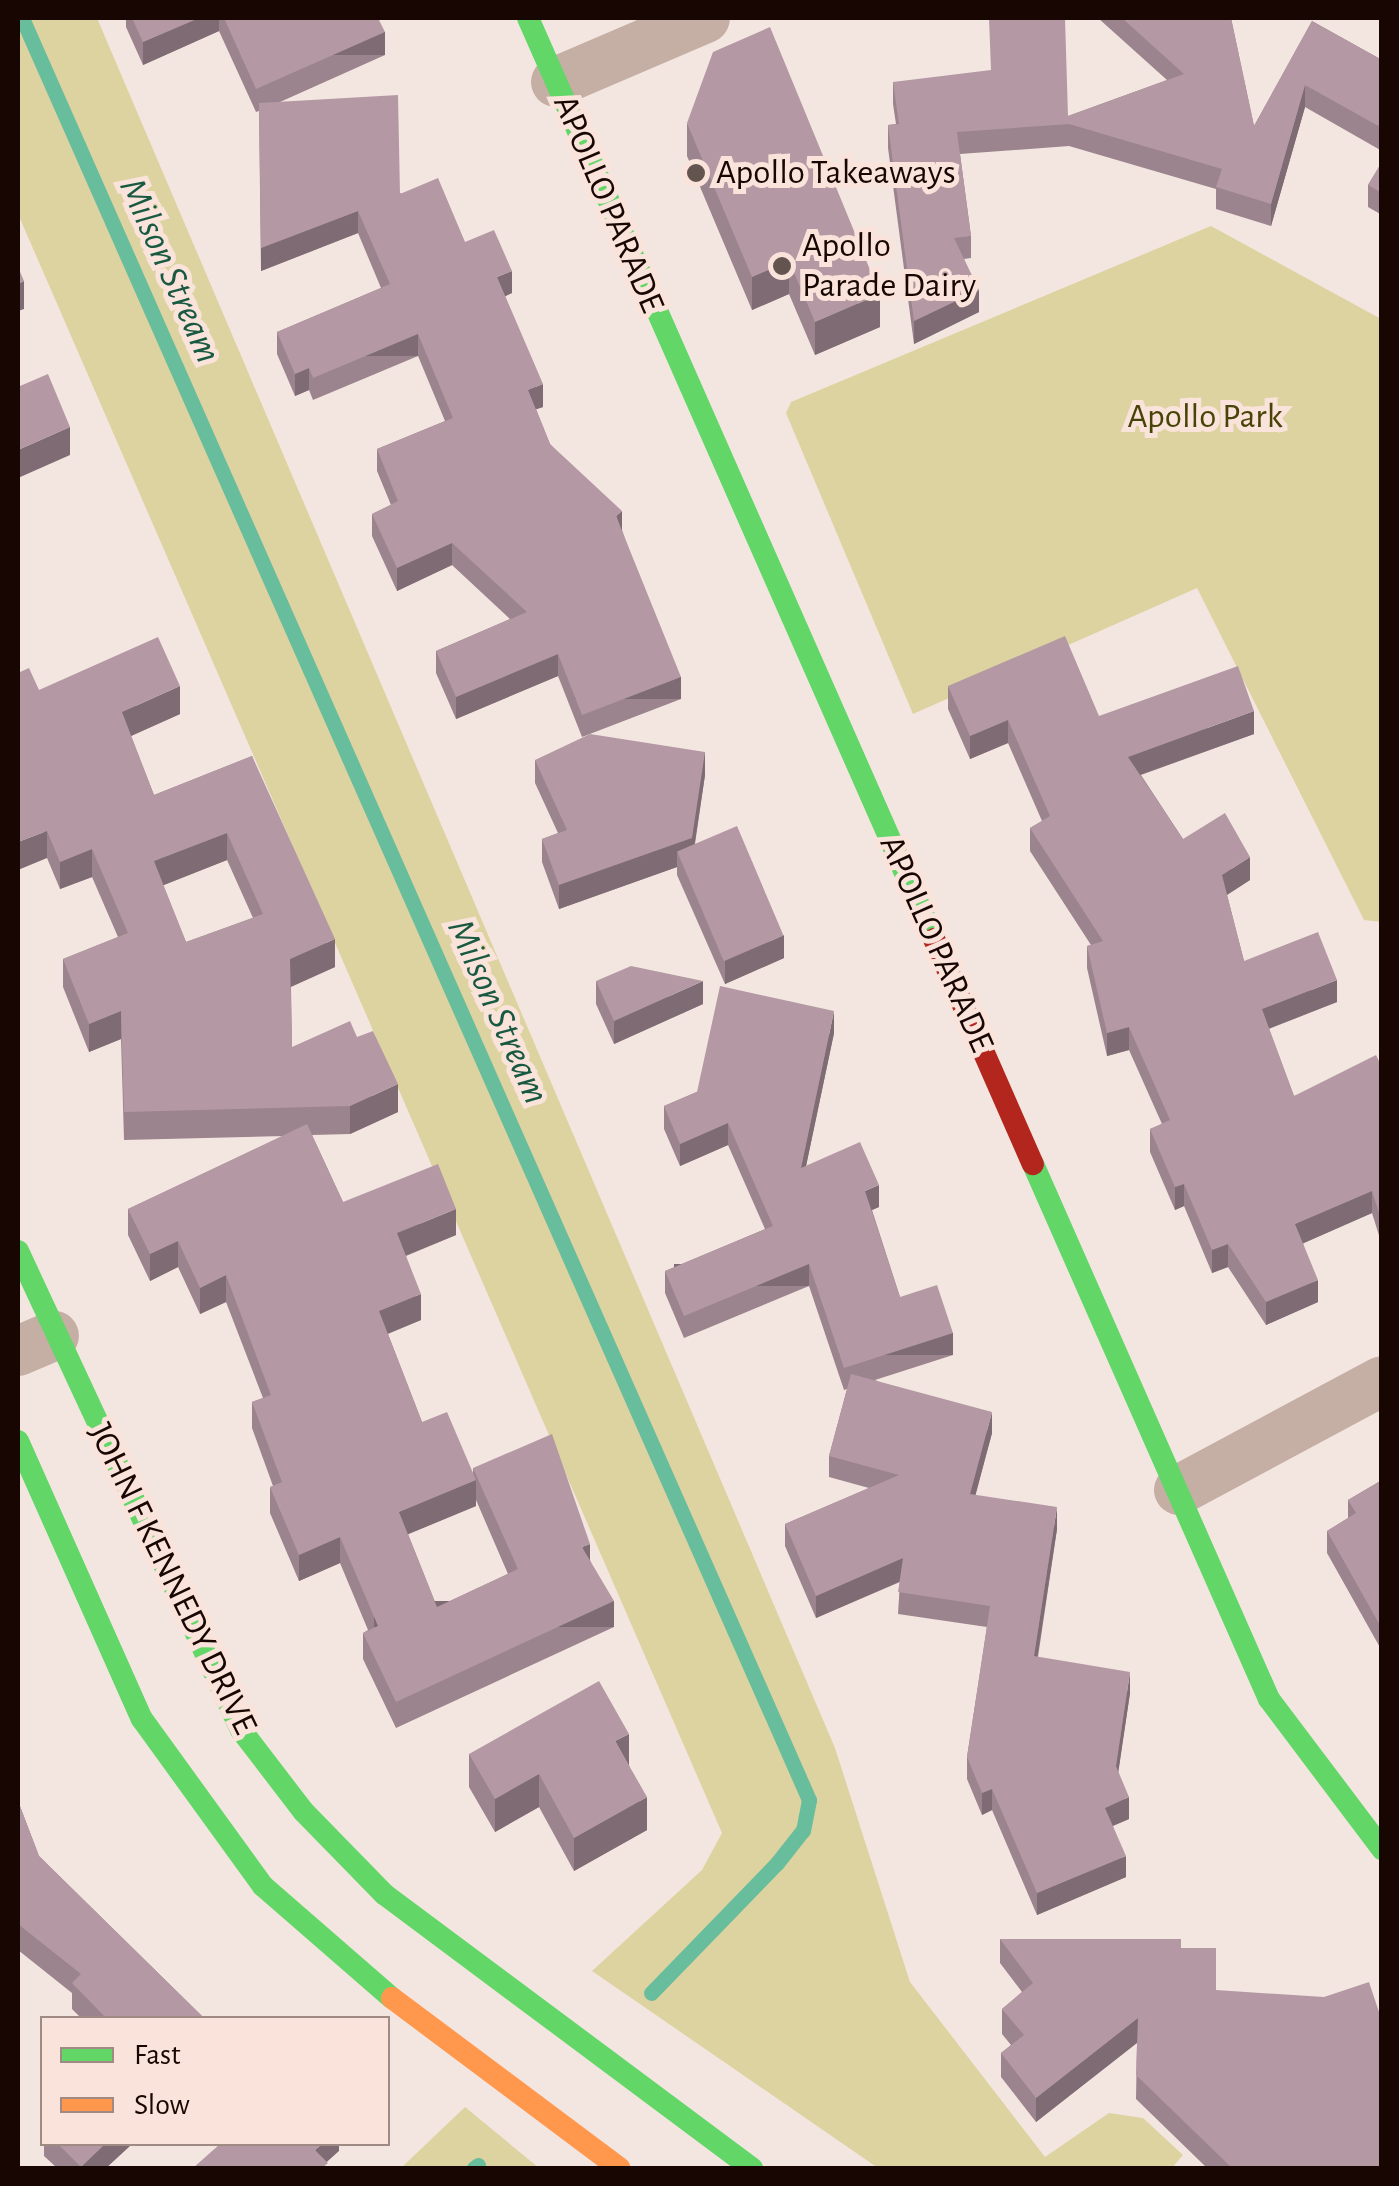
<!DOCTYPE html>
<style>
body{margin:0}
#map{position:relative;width:1399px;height:2186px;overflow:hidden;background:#f3e6e1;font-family:"Alegreya Sans",sans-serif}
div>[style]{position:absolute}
.green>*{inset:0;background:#ddd3a0}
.stream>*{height:15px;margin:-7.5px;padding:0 7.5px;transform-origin:7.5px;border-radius:7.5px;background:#68bd9d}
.street>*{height:50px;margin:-25px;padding:0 25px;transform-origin:25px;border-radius:25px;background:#c5aea3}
.fast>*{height:22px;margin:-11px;padding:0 11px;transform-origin:11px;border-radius:11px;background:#63d668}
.slow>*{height:22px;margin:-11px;padding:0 11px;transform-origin:11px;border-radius:11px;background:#ff974d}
.jam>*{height:22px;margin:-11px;padding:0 11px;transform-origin:11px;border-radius:11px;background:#b3261e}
.wall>*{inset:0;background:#9b848d}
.shaded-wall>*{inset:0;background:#7e6b73;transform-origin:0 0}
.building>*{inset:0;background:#b499a4;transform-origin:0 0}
.dots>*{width:28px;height:28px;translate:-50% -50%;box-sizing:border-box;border:5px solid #fae3da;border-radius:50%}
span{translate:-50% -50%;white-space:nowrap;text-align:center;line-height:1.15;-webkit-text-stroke:10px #fae3da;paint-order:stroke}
.poi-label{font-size:35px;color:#170602}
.left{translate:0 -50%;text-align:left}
.street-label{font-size:35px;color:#170602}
.park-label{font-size:35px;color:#484407}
.water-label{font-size:38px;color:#195942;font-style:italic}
.frame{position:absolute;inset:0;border:20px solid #170602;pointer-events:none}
.legend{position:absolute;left:40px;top:2016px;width:350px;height:130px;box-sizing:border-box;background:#fae3da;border:2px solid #9f8b84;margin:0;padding:12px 18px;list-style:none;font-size:30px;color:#170602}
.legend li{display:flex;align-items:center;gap:20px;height:50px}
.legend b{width:50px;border:2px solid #9f8b84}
</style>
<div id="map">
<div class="green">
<div style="clip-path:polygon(18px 18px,97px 18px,835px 1748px,910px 1982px,1045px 2157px,1109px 2113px,1143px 2118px,1183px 2155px,1172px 2168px,878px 2168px,592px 1971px,702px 1870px,722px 1833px,18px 214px)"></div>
<div style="clip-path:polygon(1211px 226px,1381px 319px,1381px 922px,1364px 920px,1197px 588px,913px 714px,786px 413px,791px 402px)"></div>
<div style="clip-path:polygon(465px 2107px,539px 2168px,401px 2168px)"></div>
</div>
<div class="stream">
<div style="left:22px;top:18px;width:1948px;rotate:66.17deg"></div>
<div style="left:809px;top:1800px;width:31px;rotate:101deg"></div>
<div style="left:803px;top:1830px;width:42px;rotate:128.2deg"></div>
<div style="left:777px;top:1863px;width:181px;rotate:134.1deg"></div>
<div style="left:474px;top:2168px;width:5px;rotate:-37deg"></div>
</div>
<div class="street">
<div style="left:556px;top:82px;width:162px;rotate:-23.2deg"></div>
<div style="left:18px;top:1351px;width:39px;rotate:-23deg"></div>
<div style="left:1179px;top:1490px;width:230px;rotate:-28.2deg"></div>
</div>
<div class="fast">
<div style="left:528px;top:18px;width:1007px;rotate:66.21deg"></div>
<div style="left:1033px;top:1164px;width:585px;rotate:66.2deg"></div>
<div style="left:1269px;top:1699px;width:188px;rotate:53deg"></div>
<div style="left:18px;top:1251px;width:528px;rotate:65.04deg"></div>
<div style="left:241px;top:1730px;width:103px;rotate:52.5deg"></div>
<div style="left:304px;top:1812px;width:115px;rotate:45.7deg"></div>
<div style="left:384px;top:1894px;width:459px;rotate:36.7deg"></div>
<div style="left:18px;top:1441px;width:304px;rotate:66deg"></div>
<div style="left:142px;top:1719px;width:206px;rotate:54.1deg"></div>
<div style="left:263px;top:1886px;width:171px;rotate:41deg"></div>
</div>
<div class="slow">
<div style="left:392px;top:1998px;width:284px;rotate:36.8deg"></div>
</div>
<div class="jam">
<div style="left:934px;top:939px;width:246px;rotate:66.3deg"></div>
</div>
<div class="wall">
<div style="clip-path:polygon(126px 18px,378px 18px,385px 55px,280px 102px,465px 242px,512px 293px,505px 296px,543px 407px,536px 409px,550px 444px,622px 530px,681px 699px,582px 737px,558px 676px,456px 719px,436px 673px,436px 651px,510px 619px,452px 565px,397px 591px,372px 536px,372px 514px,391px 505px,377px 471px,377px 449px,445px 421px,418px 356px,313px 400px,309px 390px,295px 396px,277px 354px,277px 332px,381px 288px,358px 233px,261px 271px,259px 111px,256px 112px,219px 31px,143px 65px,126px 27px)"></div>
<div style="clip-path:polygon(1098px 18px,1231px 18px,1254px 126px,1312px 21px,1382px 60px,1382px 151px,1305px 107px,1271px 226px,1216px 209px,1216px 189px,1069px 146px,960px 154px,971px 236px,971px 258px,964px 259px,979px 312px,914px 344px,888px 148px,888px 125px,896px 124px,893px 104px,893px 82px,1068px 116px,1167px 80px)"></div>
<div style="clip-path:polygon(687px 123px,880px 327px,815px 355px,789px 294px,752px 310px,687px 156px)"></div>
<div style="clip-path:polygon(1382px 162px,1382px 215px,1368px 207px,1368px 185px)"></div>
<div style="clip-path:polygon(evenodd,20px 672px,39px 690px,180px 714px,131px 736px,154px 795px,252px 756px,335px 967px,291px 987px,292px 1047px,398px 1112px,350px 1134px,312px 1135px,343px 1202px,456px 1235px,406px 1256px,421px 1320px,388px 1334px,422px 1422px,473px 1474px,473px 1468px,590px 1560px,614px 1627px,396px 1728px,363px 1659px,363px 1633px,368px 1630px,340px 1563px,299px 1581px,270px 1513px,270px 1487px,273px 1486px,252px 1428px,252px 1402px,263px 1398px,226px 1302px,200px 1314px,178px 1267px,150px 1281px,128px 1235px,128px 1209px,284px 1136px,124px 1140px,121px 1039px,89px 1052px,63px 987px,63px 959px,118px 937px,92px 877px,60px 889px,47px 858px,20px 672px,227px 860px,253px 918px,186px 942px,163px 885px,227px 860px,20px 672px,476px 1500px,508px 1574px,437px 1607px,408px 1534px,476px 1506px,476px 1500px)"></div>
<div style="clip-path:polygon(948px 686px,1099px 716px,1254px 734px,1141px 775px,1183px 839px,1250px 880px,1227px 895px,1244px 961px,1337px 1002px,1269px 1029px,1294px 1096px,1382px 1067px,1382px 1245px,1372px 1213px,1303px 1243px,1318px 1302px,1266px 1325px,1228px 1267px,1212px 1273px,1184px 1206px,1175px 1210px,1150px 1152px,1150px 1129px,1162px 1124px,1129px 1050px,1107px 1056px,1087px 968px,1087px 946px,1091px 945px,1030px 851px,1030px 828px,1042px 821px,1008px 743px,970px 759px,948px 709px)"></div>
<div style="clip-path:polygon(535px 760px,705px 775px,695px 844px,784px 958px,725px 984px,677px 875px,677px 867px,559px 909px,542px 862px,542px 839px,558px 833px,535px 783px)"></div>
<div style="clip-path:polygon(596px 981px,703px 1004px,614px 1044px,596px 1004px)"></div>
<div style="clip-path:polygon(834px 1033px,806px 1166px,879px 1207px,872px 1210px,900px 1297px,953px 1355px,875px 1380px,992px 1433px,975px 1495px,1057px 1529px,1038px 1657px,1130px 1693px,1118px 1772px,1129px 1819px,1113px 1826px,1126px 1877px,1037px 1915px,992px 1810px,982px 1815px,967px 1779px,967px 1757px,987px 1627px,898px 1614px,900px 1582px,816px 1618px,785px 1546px,785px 1524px,869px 1488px,829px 1477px,829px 1456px,847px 1389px,844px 1390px,809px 1286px,684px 1338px,665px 1293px,665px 1271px,765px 1229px,728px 1145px,680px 1166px,664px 1129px,664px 1106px)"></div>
<div style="clip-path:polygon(1382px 1480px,1382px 1651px,1327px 1553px,1327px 1531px,1348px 1518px,1348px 1500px)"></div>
<div style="clip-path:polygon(469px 1754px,629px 1765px,647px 1830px,574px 1871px,539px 1807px,495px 1832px,469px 1787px)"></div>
<div style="clip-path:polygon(18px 1801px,39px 1856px,204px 2018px,81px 2018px,72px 2009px,72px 1993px,18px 1950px)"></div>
<div style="clip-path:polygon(1000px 1939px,1181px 1948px,1216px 1990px,1382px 2168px,1207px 2168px,1136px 2099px,1137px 2043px,1036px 2122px,1001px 2077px,1001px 2053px,1011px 2045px,1002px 2034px,1002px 2009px,1022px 1992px,1000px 1963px)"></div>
<div style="clip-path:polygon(44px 2144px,132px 2144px,106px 2168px,57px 2168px,44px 2156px)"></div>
</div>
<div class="shaded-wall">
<div style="clip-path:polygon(199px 18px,219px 18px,219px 31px,143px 65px,143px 42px)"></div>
<div style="left:385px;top:32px;width:23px;height:141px;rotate:90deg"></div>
<div style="clip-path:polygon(1305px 85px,1305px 107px,1271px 226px,1271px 204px)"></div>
<div style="clip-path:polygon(358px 211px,358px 233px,261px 271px,261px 248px)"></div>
<div style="clip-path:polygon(789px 261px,789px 294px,752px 310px,752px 277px)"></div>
<div style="clip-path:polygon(512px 271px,512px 293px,497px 300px,497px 277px)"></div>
<div style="clip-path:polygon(24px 281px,24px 309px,18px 311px,18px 284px)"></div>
<div style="clip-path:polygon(979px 290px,979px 312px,914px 344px,914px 321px)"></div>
<div style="clip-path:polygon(880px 294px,880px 327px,815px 355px,815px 322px)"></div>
<div style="left:418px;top:334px;width:22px;height:114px;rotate:90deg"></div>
<div style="clip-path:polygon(309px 368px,309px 390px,295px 396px,295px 374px)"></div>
<div style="clip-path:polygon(543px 384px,543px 407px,528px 412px,528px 390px)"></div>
<div style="clip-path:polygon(70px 427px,70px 455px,18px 478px,18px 450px)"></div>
<div style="clip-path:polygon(622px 511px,622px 533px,616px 516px)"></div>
<div style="clip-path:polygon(452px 543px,452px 565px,397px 591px,397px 568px)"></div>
<div style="clip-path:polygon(558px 654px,558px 676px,456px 719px,456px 697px)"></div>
<div style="left:681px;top:677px;width:22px;height:106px;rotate:90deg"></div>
<div style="clip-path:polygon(180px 686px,180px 714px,122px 740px,122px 712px)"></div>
<div style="clip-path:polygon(1254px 711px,1254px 734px,1128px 779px,1128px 757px)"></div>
<div style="clip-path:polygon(1008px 720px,1008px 743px,970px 759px,970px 736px)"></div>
<div style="clip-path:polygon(705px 752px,705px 775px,692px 861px,677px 852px,677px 867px,559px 909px,559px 885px)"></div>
<div style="clip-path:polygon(47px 831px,47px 858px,18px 870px,18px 842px)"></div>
<div style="clip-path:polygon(227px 833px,227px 860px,154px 889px,154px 861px)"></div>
<div style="clip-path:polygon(92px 849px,92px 877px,60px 889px,60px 862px)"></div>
<div style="clip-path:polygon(1250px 857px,1250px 880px,1222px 898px,1222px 875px)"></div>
<div style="clip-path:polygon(784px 935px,784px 958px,725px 984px,725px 961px)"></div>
<div style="clip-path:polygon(335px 939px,335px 967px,290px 987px,290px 959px)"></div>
<div style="clip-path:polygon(1337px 980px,1337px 1002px,1262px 1031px,1262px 1009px)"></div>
<div style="clip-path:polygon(703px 981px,703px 1004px,614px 1044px,614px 1021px)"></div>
<div style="clip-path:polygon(121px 1011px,121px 1039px,89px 1052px,89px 1024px)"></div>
<div style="clip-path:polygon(834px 1011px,834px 1033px,801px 1190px,801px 1168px)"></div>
<div style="clip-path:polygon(1129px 1027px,1129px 1050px,1107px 1056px,1107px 1033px)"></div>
<div style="clip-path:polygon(398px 1084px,398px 1112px,350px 1134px,350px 1106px)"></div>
<div style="clip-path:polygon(728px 1123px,728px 1145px,680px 1166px,680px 1144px)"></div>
<div style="clip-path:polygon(1184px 1184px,1184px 1206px,1175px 1210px,1175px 1187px)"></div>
<div style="clip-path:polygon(879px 1185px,879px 1207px,865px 1213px,865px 1191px)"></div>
<div style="clip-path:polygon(1372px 1191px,1372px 1213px,1295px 1247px,1295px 1224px)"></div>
<div style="clip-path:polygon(456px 1209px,456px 1235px,397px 1259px,397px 1233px)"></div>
<div style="clip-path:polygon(178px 1241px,178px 1267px,150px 1281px,150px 1254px)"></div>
<div style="clip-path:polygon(1228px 1244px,1228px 1267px,1212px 1273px,1212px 1250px)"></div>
<div style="left:809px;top:1264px;width:22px;height:135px;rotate:90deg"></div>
<div style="clip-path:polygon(226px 1275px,226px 1302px,200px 1314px,200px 1288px)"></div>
<div style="clip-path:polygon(1318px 1280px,1318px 1302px,1266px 1325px,1266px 1302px)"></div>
<div style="clip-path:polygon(421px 1294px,421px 1320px,379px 1337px,379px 1311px)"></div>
<div style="left:953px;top:1333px;width:22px;height:114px;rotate:90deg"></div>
<div style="clip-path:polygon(992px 1412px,992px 1433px,970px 1516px,970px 1494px)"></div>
<div style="clip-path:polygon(476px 1480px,476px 1506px,399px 1538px,399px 1512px)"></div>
<div style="clip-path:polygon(1057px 1507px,1057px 1529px,1034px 1678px,1034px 1656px)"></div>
<div style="clip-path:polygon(340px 1537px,340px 1563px,299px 1581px,299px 1555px)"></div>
<div style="clip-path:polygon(590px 1544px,590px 1570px,582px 1547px)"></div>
<div style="clip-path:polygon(903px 1558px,903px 1580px,816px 1618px,816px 1596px)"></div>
<div style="left:614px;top:1601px;width:26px;height:240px;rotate:90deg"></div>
<div style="clip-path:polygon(1130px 1672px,1130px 1693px,1116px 1788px,1116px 1766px)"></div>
<div style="clip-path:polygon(629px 1734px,629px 1766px,615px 1741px)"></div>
<div style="clip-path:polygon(539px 1774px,539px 1807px,495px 1832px,495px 1799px)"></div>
<div style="clip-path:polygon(992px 1789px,992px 1810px,982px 1815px,982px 1793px)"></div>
<div style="clip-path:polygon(647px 1797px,647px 1830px,574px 1871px,574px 1838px)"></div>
<div style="clip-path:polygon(1129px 1797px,1129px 1819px,1105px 1829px,1105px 1808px)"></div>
<div style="clip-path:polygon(1126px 1856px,1126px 1877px,1037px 1915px,1037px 1893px)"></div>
<div style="clip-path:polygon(1138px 2018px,1138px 2042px,1036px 2122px,1036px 2098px)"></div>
<div style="clip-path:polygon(105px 2144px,132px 2144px,106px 2168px,81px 2168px,81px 2167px)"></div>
<div style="clip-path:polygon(322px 2144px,339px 2144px,339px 2151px,320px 2168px,315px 2150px)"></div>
</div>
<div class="building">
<div style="clip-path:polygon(132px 18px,199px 18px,143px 42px)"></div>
<div style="clip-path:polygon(224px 18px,378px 18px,385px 32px,256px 89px)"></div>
<div style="clip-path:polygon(989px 18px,1065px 18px,1068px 116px,1184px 74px,1122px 18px,1231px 18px,1254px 126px,1312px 21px,1382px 60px,1382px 128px,1305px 85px,1271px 204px,1216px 187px,1222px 169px,1069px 124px,957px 132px,971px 236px,954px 238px,979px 290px,914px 321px,888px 125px,899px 124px,893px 82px,991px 70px)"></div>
<div style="clip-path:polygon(770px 27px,880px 294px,815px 322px,789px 261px,752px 277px,687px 123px,713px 52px)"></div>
<div style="clip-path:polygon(398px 95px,400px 194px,438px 178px,465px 242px,494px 230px,512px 271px,497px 277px,543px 384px,528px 390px,550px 444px,622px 511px,616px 516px,681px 677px,582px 715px,558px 654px,456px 697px,436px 651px,527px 612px,452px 543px,397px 568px,372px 514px,398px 501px,377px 449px,453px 418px,418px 334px,313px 378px,309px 368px,295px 374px,277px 332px,390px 284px,358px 211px,261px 248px,259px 103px)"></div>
<div style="clip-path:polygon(1382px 162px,1382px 193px,1368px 185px)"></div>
<div style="clip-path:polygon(18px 267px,24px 281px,18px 284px)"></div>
<div style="clip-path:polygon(48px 374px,70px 427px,18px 450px,18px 380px,20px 386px)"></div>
<div style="clip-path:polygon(1065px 636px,1099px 716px,1238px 666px,1254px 711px,1128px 757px,1183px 839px,1225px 813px,1250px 857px,1222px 875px,1244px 961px,1318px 932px,1337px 980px,1262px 1009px,1294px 1096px,1376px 1055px,1382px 1067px,1382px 1222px,1372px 1191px,1295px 1224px,1318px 1280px,1266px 1302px,1228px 1244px,1212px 1250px,1184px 1184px,1175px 1187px,1150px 1129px,1170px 1120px,1129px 1027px,1107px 1033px,1087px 946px,1103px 941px,1030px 828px,1050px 816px,1008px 720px,970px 736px,948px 686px)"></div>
<div style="clip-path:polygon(evenodd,158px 637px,180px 686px,122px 712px,154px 795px,252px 756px,335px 939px,290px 959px,292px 1047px,350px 1021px,357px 1037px,373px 1031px,398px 1084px,350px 1106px,124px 1112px,121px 1011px,89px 1024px,63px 959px,128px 933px,92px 849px,60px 862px,47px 831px,18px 842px,18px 667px,20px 672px,29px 668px,39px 690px,158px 637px,227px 833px,263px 914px,186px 942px,154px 861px,227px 833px)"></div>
<div style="clip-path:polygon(590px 734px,705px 752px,692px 838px,559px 885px,542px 839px,567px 830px,535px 760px)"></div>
<div style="left:737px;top:826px;width:119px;height:65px;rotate:67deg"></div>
<div style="clip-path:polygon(631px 966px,703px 981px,614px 1021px,596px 981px)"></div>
<div style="clip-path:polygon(720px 986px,834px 1011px,801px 1168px,860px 1142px,879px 1185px,865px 1191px,900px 1297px,937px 1285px,953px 1333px,844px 1368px,809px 1264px,684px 1316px,665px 1271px,773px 1226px,728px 1123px,680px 1144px,664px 1106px,697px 1092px)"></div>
<div style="clip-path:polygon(307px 1124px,343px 1202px,438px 1164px,456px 1209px,397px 1233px,421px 1294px,379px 1311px,422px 1422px,447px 1412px,476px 1480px,399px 1512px,437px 1607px,518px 1569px,473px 1468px,552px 1434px,590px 1544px,582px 1547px,614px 1601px,396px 1702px,363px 1633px,378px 1626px,340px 1537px,299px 1555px,270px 1487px,282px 1482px,252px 1402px,271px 1395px,226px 1275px,200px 1288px,178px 1241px,150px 1254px,128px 1209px)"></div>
<div style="clip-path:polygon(851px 1374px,992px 1412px,970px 1494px,1057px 1507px,1034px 1656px,1130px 1672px,1116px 1766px,1129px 1797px,1105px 1808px,1126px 1856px,1037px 1893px,992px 1789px,982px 1793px,967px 1757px,990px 1606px,898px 1592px,903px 1558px,816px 1596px,785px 1524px,899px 1475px,829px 1456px)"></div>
<div style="clip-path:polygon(1382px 1480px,1382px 1629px,1327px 1531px,1356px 1513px,1348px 1500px)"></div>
<div style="clip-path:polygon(599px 1681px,629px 1734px,615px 1741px,647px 1797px,574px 1838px,539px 1774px,495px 1799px,469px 1754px)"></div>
<div style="clip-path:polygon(18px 1801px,39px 1856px,204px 2018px,106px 2018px,72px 1983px,81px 1974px,18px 1924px)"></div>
<div style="clip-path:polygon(1000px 1939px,1181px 1939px,1181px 1948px,1216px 1948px,1216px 1990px,1324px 1997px,1369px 1982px,1382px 2021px,1382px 2168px,1232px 2168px,1136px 2075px,1138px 2018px,1036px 2098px,1001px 2053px,1024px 2035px,1002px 2009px,1033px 1983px)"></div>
<div style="clip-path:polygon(58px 2144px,105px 2144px,81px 2167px)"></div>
<div style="clip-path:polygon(220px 2144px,322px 2144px,315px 2150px,328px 2163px,322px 2168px,193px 2168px)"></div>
</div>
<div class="dots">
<div style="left:696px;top:173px;background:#645450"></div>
<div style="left:782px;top:266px;background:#645450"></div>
</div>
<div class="poi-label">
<span class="left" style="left:716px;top:173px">Apollo Takeaways</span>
<span class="left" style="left:802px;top:266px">Apollo<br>Parade Dairy</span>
</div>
<div class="street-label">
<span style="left:608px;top:204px;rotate:67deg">APOLLO PARADE</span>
<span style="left:936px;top:944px;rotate:66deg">APOLLO PARADE</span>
<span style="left:172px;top:1579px;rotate:64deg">JOHN F KENNEDY DRIVE</span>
</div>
<div class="park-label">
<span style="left:1205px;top:417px">Apollo Park</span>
</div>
<div class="water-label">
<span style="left:169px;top:271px;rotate:66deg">Milson Stream</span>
<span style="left:497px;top:1012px;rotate:66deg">Milson Stream</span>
</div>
<div class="frame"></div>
<ul class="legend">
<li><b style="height:12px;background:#63d668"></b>Fast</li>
<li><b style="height:12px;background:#ff974d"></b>Slow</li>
</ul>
</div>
